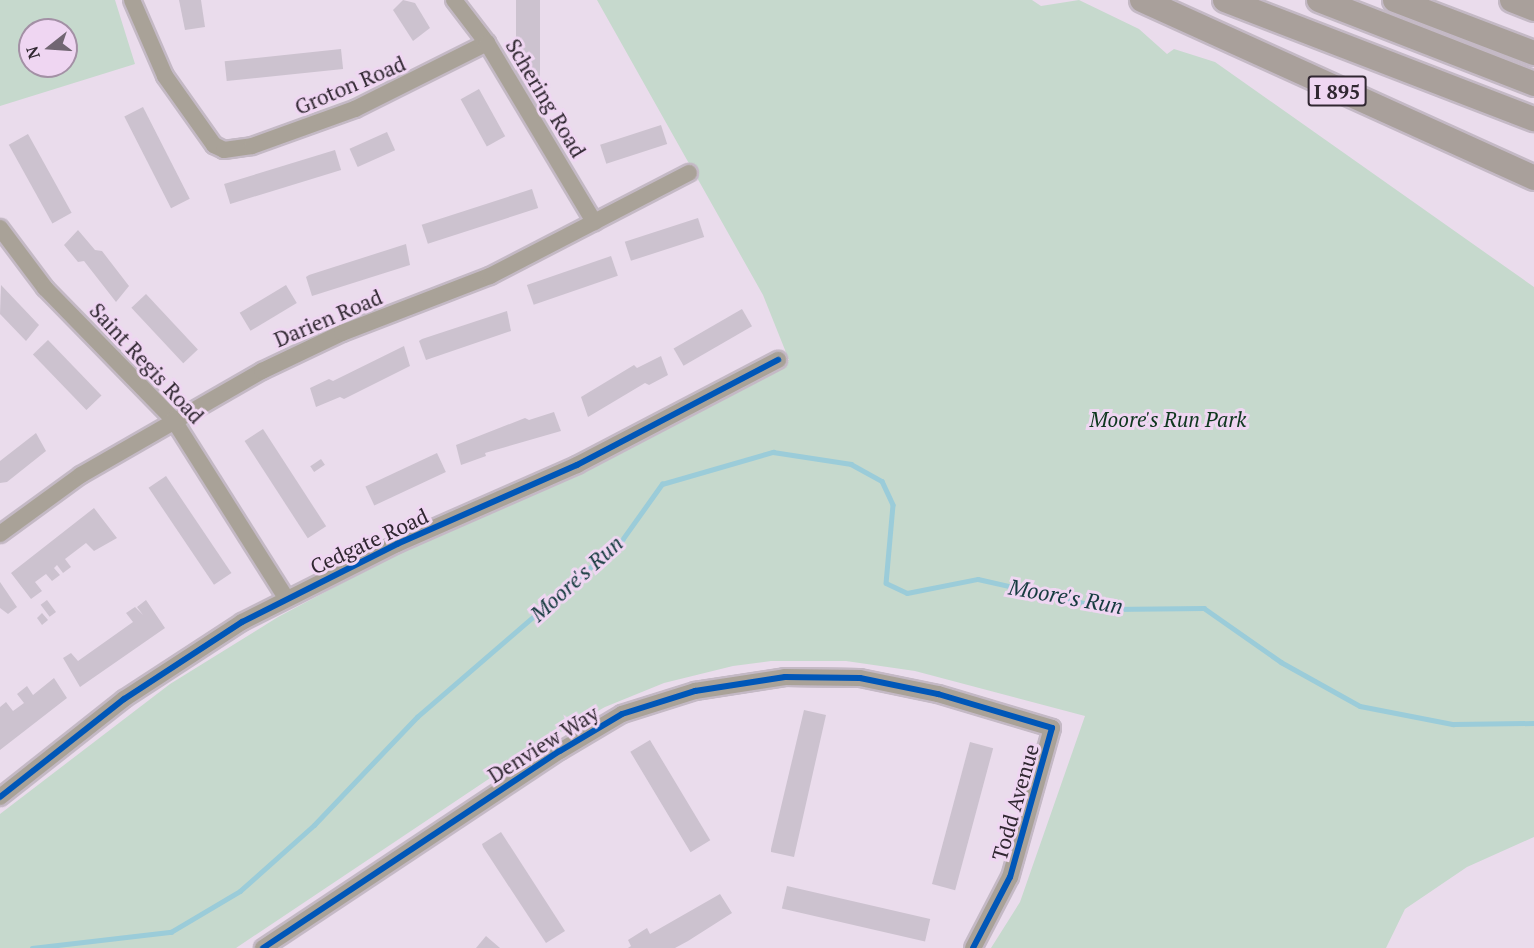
<!DOCTYPE html>
<style>
body{margin:0}
#map{position:relative;width:1534px;height:948px;overflow:hidden;background:#eadcec;font-family:"PT Serif",serif}
div>[style]{position:absolute}
.green>*{inset:0;background:#c6d9cd}
.stream>*{height:4.5px;margin:-2.25px;padding:0 2.25px;transform-origin:2.25px;border-radius:2.25px;background:#9bccd9}
.building>*{inset:0;background:#ccc2cf;transform-origin:0 0}
.roads{filter:drop-shadow(2px 0 #c4b9c5) drop-shadow(-2px 0 #c4b9c5) drop-shadow(0 2px #c4b9c5) drop-shadow(0 -2px #c4b9c5)}
.minor>*{height:16px;margin:-8px;padding:0 8px;transform-origin:8px;border-radius:8px;background:#a9a298}
.highway>*{height:24px;margin:-12px;padding:0 12px;transform-origin:12px;border-radius:12px;background:#a9a09b}
.cycleway>*{height:6px;margin:-3px;padding:0 3px;transform-origin:3px;border-radius:3px;background:#0057b8}
span{translate:-50% -50%;white-space:nowrap;text-align:center;line-height:1.15;-webkit-text-stroke:6px #efd6f2;paint-order:stroke}
.shield-label span{padding:2px 4px;background:#efd6f2;border:2px solid;border-radius:4px;-webkit-text-stroke-width:0}
.shield-label{font-size:20px;color:#302731;font-weight:700}
.street-label{font-size:21px;color:#302731}
.park-label{font-size:21px;color:#0e371e;font-style:italic}
.water-label{font-size:22px;color:#163b40;font-style:italic}
.north{position:absolute;left:18px;top:18px;width:60px;height:60px;box-sizing:border-box;background:#efd6f2;border:2px solid #a390a5;border-radius:50%;rotate:253deg;font-size:16px;font-weight:700;line-height:24px;text-align:center;color:#302731}
.north::after{content:'';display:block;margin:auto;width:21px;height:27px;background:#716672;clip-path:polygon(50% 0,100% 100%,50% 72%,0 100%)}
</style>
<div id="map">
<div class="green">
<div style="clip-path:polygon(evenodd,0 0,115px 0,135px 64px,0 106px,0 0,30px 30px,66px 30px,66px 66px,30px 66px,30px 30px)"></div>
<div style="clip-path:polygon(597px 0,1032px 0,1041px 6px,1079px 0,1139px 29px,1167px 54px,1174px 49px,1215px 62px,1534px 287px,1534px 837px,1467px 867px,1405px 909px,1386px 948px,991px 948px,1020px 902px,1085px 716px,915px 671px,846px 661px,771px 661px,733px 666px,664px 683px,605px 707px,550px 738px,236px 948px,0 948px,0 814px,170px 684px,278px 617px,421px 541px,523px 499px,789px 360px,763px 295px)"></div>
</div>
<div class="stream">
<div style="left:32px;top:948px;width:140px;rotate:-6.6deg"></div>
<div style="left:171px;top:932px;width:80px;rotate:-30.7deg"></div>
<div style="left:240px;top:891px;width:99px;rotate:-41.7deg"></div>
<div style="left:314px;top:825px;width:149px;rotate:-46.4deg"></div>
<div style="left:417px;top:717px;width:271px;rotate:-40.8deg"></div>
<div style="left:622px;top:540px;width:69px;rotate:-54.5deg"></div>
<div style="left:662px;top:484px;width:116px;rotate:-16.1deg"></div>
<div style="left:773px;top:452px;width:79px;rotate:8.7deg"></div>
<div style="left:851px;top:464px;width:35px;rotate:29deg"></div>
<div style="left:882px;top:481px;width:26px;rotate:65deg"></div>
<div style="left:893px;top:505px;width:78px;rotate:95.1deg"></div>
<div style="left:886px;top:583px;width:23px;rotate:25deg"></div>
<div style="left:907px;top:593px;width:72px;rotate:-11.2deg"></div>
<div style="left:978px;top:579px;width:135px;rotate:12.8deg"></div>
<div style="left:1110px;top:609px;width:94px;rotate:-0.6deg"></div>
<div style="left:1204px;top:608px;width:94px;rotate:35deg"></div>
<div style="left:1281px;top:662px;width:90px;rotate:29.1deg"></div>
<div style="left:1360px;top:706px;width:95px;rotate:11deg"></div>
<div style="left:1453px;top:724px;width:81px;rotate:-0.7deg"></div>
</div>
<div class="building">
<div style="clip-path:polygon(179px 0,201px 0,205px 27px,185px 30px)"></div>
<div style="clip-path:polygon(403px 0,415px 3px,430px 28px,413px 41px,393px 10px)"></div>
<div style="left:516px;top:0;width:24px;height:105px"></div>
<div style="left:341px;top:49px;width:20px;height:117px;rotate:84deg"></div>
<div style="left:479px;top:89px;width:54px;height:21px;rotate:61deg"></div>
<div style="left:143px;top:107px;width:103px;height:21px;rotate:63deg"></div>
<div style="left:661px;top:125px;width:20px;height:64px;rotate:72deg"></div>
<div style="left:387px;top:132px;width:20px;height:41px;rotate:66deg"></div>
<div style="left:28px;top:134px;width:90px;height:22px;rotate:61deg"></div>
<div style="left:335px;top:150px;width:21px;height:116px;rotate:73deg"></div>
<div style="left:532px;top:189px;width:20px;height:116px;rotate:72deg"></div>
<div style="left:698px;top:218px;width:20px;height:77px;rotate:72deg"></div>
<div style="clip-path:polygon(78px 230px,95px 250px,102px 251px,129px 286px,116px 302px,84px 261px,78px 262px,64px 245px)"></div>
<div style="clip-path:polygon(406px 244px,410px 265px,312px 296px,306px 277px,309px 275px)"></div>
<div style="left:611px;top:256px;width:21px;height:89px;rotate:71deg"></div>
<div style="clip-path:polygon(1px 285px,39px 325px,26px 341px,0 314px)"></div>
<div style="left:286px;top:285px;width:21px;height:54px;rotate:59deg"></div>
<div style="left:146px;top:294px;width:76px;height:20px;rotate:47deg"></div>
<div style="left:742px;top:309px;width:20px;height:79px;rotate:60deg"></div>
<div style="clip-path:polygon(507px 311px,511px 331px,426px 360px,419px 341px,422px 339px)"></div>
<div style="left:48px;top:340px;width:77px;height:21px;rotate:46deg"></div>
<div style="clip-path:polygon(404px 346px,410px 366px,344px 399px,340px 397px,316px 407px,310px 388px,329px 379px,333px 381px)"></div>
<div style="clip-path:polygon(661px 356px,668px 375px,649px 385px,645px 383px,588px 417px,581px 397px,634px 365px,637px 368px)"></div>
<div style="clip-path:polygon(554px 412px,561px 431px,485px 453px,486px 456px,461px 465px,456px 445px,525px 418px,529px 420px)"></div>
<div style="left:263px;top:429px;width:116px;height:22px;rotate:57deg"></div>
<div style="clip-path:polygon(36px 433px,46px 451px,7px 482px,0 483px,0 461px)"></div>
<div style="left:437px;top:453px;width:21px;height:79px;rotate:65deg"></div>
<div style="left:321px;top:459px;width:7px;height:13px;rotate:56deg"></div>
<div style="left:166px;top:476px;width:117px;height:21px;rotate:56deg"></div>
<div style="clip-path:polygon(94px 508px,117px 538px,94px 551px,86px 543px,65px 559px,71px 567px,63px 573px,57px 565px,54px 568px,60px 575px,52px 581px,46px 574px,35px 582px,42px 591px,31px 599px,11px 573px)"></div>
<div style="clip-path:polygon(0 582px,17px 607px,8px 614px,0 608px)"></div>
<div style="left:47px;top:600px;width:15px;height:8px;rotate:53deg"></div>
<div style="clip-path:polygon(146px 600px,165px 628px,80px 687px,63px 658px,71px 653px,78px 661px,133px 622px,126px 613px,135px 607px,143px 615px,137px 607px)"></div>
<div style="clip-path:polygon(42px 613px,48px 620px,42px 625px,37px 618px)"></div>
<div style="clip-path:polygon(54px 678px,67px 698px,0 750px,0 707px,6px 702px,13px 711px,24px 703px,17px 694px,27px 686px,33px 695px)"></div>
<div style="clip-path:polygon(804px 710px,826px 715px,794px 857px,771px 852px,771px 849px)"></div>
<div style="left:650px;top:740px;width:117px;height:23px;rotate:59deg"></div>
<div style="left:970px;top:742px;width:24px;height:147px;rotate:15deg"></div>
<div style="clip-path:polygon(501px 832px,565px 931px,546px 943px,483px 847px,482px 844px)"></div>
<div style="left:787px;top:886px;width:147px;height:23px;rotate:13deg"></div>
<div style="clip-path:polygon(720px 894px,732px 913px,688px 941px,675px 948px,628px 948px,631px 946px,628px 940px,647px 928px,650px 934px)"></div>
<div style="clip-path:polygon(486px 936px,500px 948px,476px 948px)"></div>
</div>
<div class="roads">
<div class="minor">
<div style="left:132px;top:0;width:83px;rotate:66.5deg"></div>
<div style="left:165px;top:76px;width:85px;rotate:54.6deg"></div>
<div style="left:214px;top:145px;width:11px;rotate:27deg"></div>
<div style="left:224px;top:150px;width:28px;rotate:-8deg"></div>
<div style="left:252px;top:146px;width:109px;rotate:-19.8deg"></div>
<div style="left:355px;top:109px;width:148px;rotate:-26.6deg"></div>
<div style="left:454px;top:0;width:54px;rotate:52.5deg"></div>
<div style="left:487px;top:43px;width:209px;rotate:59.1deg"></div>
<div style="left:0;top:228px;width:75px;rotate:53.1deg"></div>
<div style="left:45px;top:288px;width:183px;rotate:45.7deg"></div>
<div style="left:173px;top:419px;width:212px;rotate:57.7deg"></div>
<div style="left:0;top:534px;width:100px;rotate:-36.1deg"></div>
<div style="left:81px;top:475px;width:209px;rotate:-29.9deg"></div>
<div style="left:262px;top:371px;width:89px;rotate:-25.4deg"></div>
<div style="left:342px;top:333px;width:159px;rotate:-21.1deg"></div>
<div style="left:490px;top:276px;width:224px;rotate:-27.4deg"></div>
<div style="left:0;top:797px;width:158px;rotate:-38.3deg"></div>
<div style="left:124px;top:699px;width:141px;rotate:-33.1deg"></div>
<div style="left:242px;top:622px;width:174px;rotate:-26.7deg"></div>
<div style="left:397px;top:544px;width:197px;rotate:-23.7deg"></div>
<div style="left:577px;top:465px;width:227px;rotate:-27.6deg"></div>
<div style="left:263px;top:948px;width:356px;rotate:-33.6deg"></div>
<div style="left:560px;top:751px;width:72px;rotate:-30.8deg"></div>
<div style="left:622px;top:714px;width:77px;rotate:-17.5deg"></div>
<div style="left:695px;top:691px;width:91px;rotate:-8.8deg"></div>
<div style="left:785px;top:677px;width:75px;rotate:0.8deg"></div>
<div style="left:860px;top:678px;width:80px;rotate:11.6deg"></div>
<div style="left:938px;top:694px;width:119px;rotate:16.6deg"></div>
<div style="left:1052px;top:728px;width:155px;rotate:105.7deg"></div>
<div style="left:1010px;top:877px;width:80px;rotate:117.5deg"></div>
</div>
<div class="highway">
<div style="left:1142px;top:0;width:431px;rotate:24.4deg"></div>
<div style="left:1225px;top:0;width:331px;rotate:21.1deg"></div>
<div style="left:1319px;top:0;width:231px;rotate:21.3deg"></div>
<div style="left:1395px;top:0;width:149px;rotate:20.9deg"></div>
<div style="left:1512px;top:0;width:24px;rotate:22deg"></div>
</div>
</div>
<div class="cycleway">
<div style="left:0;top:797px;width:158px;rotate:-38.3deg"></div>
<div style="left:124px;top:699px;width:141px;rotate:-33.1deg"></div>
<div style="left:242px;top:622px;width:174px;rotate:-26.7deg"></div>
<div style="left:397px;top:544px;width:197px;rotate:-23.7deg"></div>
<div style="left:577px;top:465px;width:227px;rotate:-27.6deg"></div>
<div style="left:263px;top:948px;width:356px;rotate:-33.6deg"></div>
<div style="left:560px;top:751px;width:72px;rotate:-30.8deg"></div>
<div style="left:622px;top:714px;width:77px;rotate:-17.5deg"></div>
<div style="left:695px;top:691px;width:91px;rotate:-8.8deg"></div>
<div style="left:785px;top:677px;width:75px;rotate:0.8deg"></div>
<div style="left:860px;top:678px;width:80px;rotate:11.6deg"></div>
<div style="left:938px;top:694px;width:119px;rotate:16.6deg"></div>
<div style="left:1052px;top:728px;width:155px;rotate:105.7deg"></div>
<div style="left:1010px;top:877px;width:80px;rotate:117.5deg"></div>
</div>
<div class="shield-label">
<span style="left:1337px;top:91px">I 895</span>
</div>
<div class="street-label">
<span style="left:350px;top:85px;rotate:-23deg">Groton Road</span>
<span style="left:546px;top:98px;rotate:59deg">Schering Road</span>
<span style="left:328px;top:318px;rotate:-23deg">Darien Road</span>
<span style="left:147px;top:363px;rotate:47deg">Saint Regis Road</span>
<span style="left:369px;top:541px;rotate:-25deg">Cedgate Road</span>
<span style="left:543px;top:744px;rotate:-32deg">Denview Way</span>
<span style="left:1015px;top:802px;rotate:-74deg">Todd Avenue</span>
</div>
<div class="park-label">
<span style="left:1168px;top:419px">Moore's Run Park</span>
</div>
<div class="water-label">
<span style="left:576px;top:578px;rotate:-42deg">Moore's Run</span>
<span style="left:1066px;top:596px;rotate:10deg">Moore's Run</span>
</div>
<div class="north">N</div>
</div>
